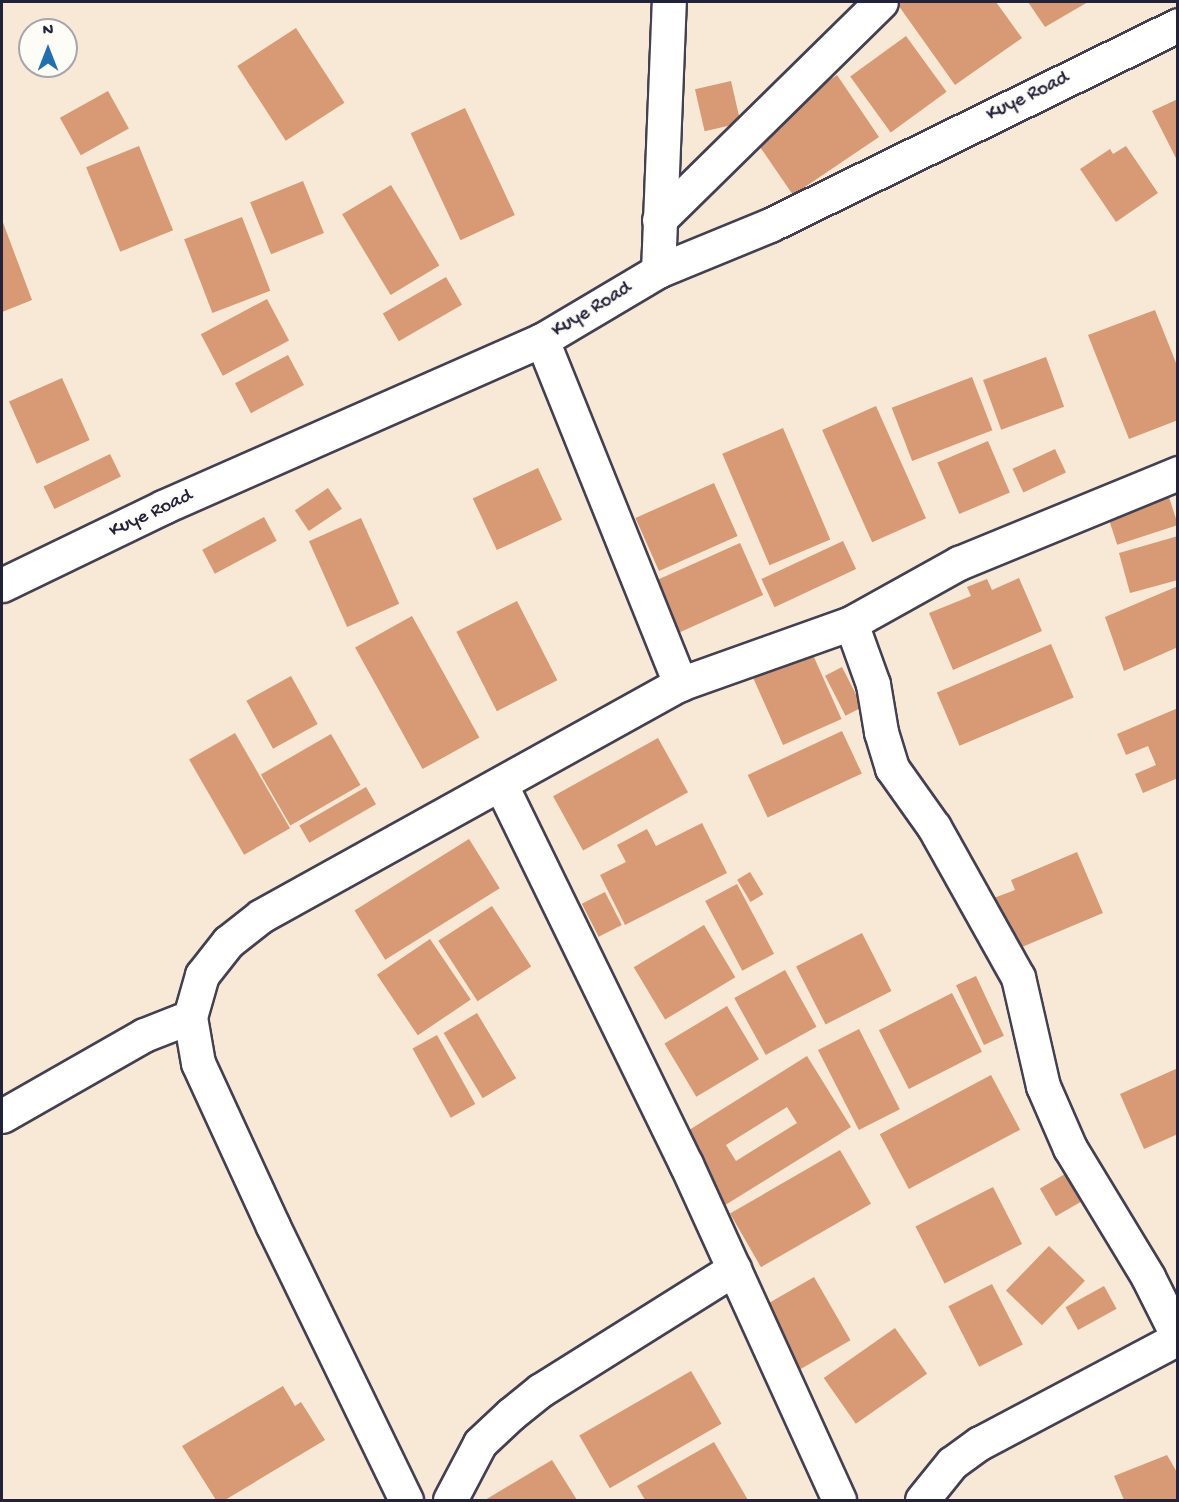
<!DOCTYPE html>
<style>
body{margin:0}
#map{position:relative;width:1179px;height:1502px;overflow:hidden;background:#f7e9d5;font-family:"Gochi Hand",sans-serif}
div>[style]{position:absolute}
.building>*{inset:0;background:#d79a74;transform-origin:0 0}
.roads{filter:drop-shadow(2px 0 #424052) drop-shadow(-2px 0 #424052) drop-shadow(0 2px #424052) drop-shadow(0 -2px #424052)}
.minor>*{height:33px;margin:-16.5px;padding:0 16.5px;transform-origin:16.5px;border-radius:16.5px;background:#fff}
span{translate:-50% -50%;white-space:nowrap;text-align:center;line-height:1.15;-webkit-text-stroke:5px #fdfcf7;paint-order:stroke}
.street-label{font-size:20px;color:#22223b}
.frame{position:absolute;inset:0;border:3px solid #22223b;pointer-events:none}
.north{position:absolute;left:18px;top:18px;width:60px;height:60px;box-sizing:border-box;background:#fdfcf7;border:2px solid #a5a5ac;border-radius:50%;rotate:0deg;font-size:16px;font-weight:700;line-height:24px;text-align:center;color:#22223b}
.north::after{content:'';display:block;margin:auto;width:21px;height:27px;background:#1f6fb2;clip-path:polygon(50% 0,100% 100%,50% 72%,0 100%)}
</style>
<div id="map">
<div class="building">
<div style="clip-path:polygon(896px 2px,996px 2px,1022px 38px,955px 85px)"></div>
<div style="clip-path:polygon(1028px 2px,1088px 2px,1045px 27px)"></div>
<div style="left:296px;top:28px;width:89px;height:70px;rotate:57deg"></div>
<div style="left:906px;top:36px;width:69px;height:69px;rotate:54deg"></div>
<div style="clip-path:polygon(837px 75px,879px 137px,793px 195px,758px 144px,782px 127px,775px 117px)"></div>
<div style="left:731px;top:81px;width:43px;height:37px;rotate:77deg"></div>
<div style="left:108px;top:91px;width:43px;height:55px;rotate:61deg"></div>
<div style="clip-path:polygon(1178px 99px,1178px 162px,1152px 111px)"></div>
<div style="left:465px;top:108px;width:118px;height:60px;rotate:65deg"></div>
<div style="left:139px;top:146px;width:91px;height:57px;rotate:68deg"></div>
<div style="clip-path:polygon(1126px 146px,1158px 193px,1116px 222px,1080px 169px,1110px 149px,1113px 154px)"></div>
<div style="left:303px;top:181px;width:56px;height:57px;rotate:68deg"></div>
<div style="left:391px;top:185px;width:94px;height:57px;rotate:59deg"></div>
<div style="left:242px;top:217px;width:79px;height:62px;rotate:69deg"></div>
<div style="clip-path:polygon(2px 220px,32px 300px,2px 312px)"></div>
<div style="left:446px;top:277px;width:32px;height:73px;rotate:60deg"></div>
<div style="left:267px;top:299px;width:47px;height:75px;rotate:62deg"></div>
<div style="clip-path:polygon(1155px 310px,1178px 368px,1178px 420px,1129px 439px,1088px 335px)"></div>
<div style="left:288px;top:355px;width:34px;height:60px;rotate:62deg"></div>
<div style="left:1046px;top:357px;width:53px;height:67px;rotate:70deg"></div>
<div style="left:972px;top:377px;width:57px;height:86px;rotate:69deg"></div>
<div style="left:62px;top:378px;width:68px;height:58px;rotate:66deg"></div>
<div style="left:876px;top:406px;width:123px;height:59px;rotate:66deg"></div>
<div style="left:783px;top:428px;width:121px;height:66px;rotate:67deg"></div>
<div style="left:988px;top:441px;width:56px;height:55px;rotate:67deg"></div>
<div style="left:1055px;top:449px;width:26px;height:47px;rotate:65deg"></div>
<div style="left:110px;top:454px;width:25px;height:74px;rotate:64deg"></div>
<div style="left:538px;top:468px;width:57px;height:72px;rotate:65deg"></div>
<div style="left:714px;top:483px;width:58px;height:86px;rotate:66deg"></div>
<div style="left:328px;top:488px;width:25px;height:40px;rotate:56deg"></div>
<div style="left:1166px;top:488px;width:39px;height:64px;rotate:72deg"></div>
<div style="left:264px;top:517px;width:27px;height:70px;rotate:62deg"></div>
<div style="left:361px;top:518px;width:94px;height:57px;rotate:66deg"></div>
<div style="clip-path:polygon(1178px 536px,1178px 580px,1130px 593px,1119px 553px)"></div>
<div style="left:843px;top:541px;width:31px;height:90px;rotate:65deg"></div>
<div style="left:740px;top:543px;width:57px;height:92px;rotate:66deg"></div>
<div style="clip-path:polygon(1019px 578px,1042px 631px,953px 670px,929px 613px,971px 596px,967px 587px,987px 579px,992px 590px)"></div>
<div style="clip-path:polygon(1178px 586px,1178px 647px,1124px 671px,1105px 617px)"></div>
<div style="left:517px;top:601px;width:89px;height:68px;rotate:63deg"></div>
<div style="left:412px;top:616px;width:139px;height:65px;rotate:61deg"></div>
<div style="left:1051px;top:644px;width:58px;height:124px;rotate:67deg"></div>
<div style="left:809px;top:646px;width:80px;height:64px;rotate:66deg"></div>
<div style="left:842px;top:667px;width:45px;height:19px;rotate:63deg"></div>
<div style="left:291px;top:676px;width:55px;height:51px;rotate:61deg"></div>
<div style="clip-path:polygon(1178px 708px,1178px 778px,1143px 793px,1135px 774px,1156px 765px,1148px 746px,1126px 755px,1117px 734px)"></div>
<div style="left:842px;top:731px;width:47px;height:104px;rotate:65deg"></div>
<div style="left:235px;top:733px;width:110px;height:53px;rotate:60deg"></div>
<div style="left:331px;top:734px;width:59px;height:81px;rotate:60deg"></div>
<div style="left:658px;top:738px;width:62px;height:120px;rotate:61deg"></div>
<div style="left:366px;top:787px;width:20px;height:77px;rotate:60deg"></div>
<div style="clip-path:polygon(702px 823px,727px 873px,625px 925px,600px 875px,626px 862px,617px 845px,647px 829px,656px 846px)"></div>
<div style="left:469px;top:839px;width:58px;height:135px;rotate:58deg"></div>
<div style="clip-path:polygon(1077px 852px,1103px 913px,1015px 950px,994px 898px,1015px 890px,1011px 880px)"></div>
<div style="left:750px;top:872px;width:26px;height:15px;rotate:59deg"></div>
<div style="left:737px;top:884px;width:79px;height:36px;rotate:62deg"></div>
<div style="left:605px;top:892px;width:37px;height:26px;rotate:63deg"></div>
<div style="left:492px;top:906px;width:72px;height:64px;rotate:57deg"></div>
<div style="left:704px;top:925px;width:61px;height:82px;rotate:59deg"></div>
<div style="left:862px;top:933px;width:65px;height:74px;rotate:63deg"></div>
<div style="left:430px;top:939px;width:73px;height:64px;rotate:56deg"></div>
<div style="left:785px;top:970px;width:65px;height:58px;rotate:61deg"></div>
<div style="left:976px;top:976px;width:66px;height:22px;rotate:65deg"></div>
<div style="left:952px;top:993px;width:66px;height:82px;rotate:63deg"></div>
<div style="left:727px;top:1006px;width:62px;height:73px;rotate:59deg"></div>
<div style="left:477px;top:1013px;width:76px;height:39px;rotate:59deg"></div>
<div style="left:859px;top:1029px;width:90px;height:46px;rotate:63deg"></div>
<div style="left:437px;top:1035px;width:79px;height:28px;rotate:61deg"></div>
<div style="clip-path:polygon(evenodd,807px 1056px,851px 1127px,722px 1207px,678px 1137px,807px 1056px,787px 1107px,797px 1123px,736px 1161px,726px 1145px,787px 1107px)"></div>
<div style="clip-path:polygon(1178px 1068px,1178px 1134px,1144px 1149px,1120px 1094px)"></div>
<div style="left:991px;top:1075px;width:62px;height:126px;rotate:62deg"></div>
<div style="left:840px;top:1150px;width:62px;height:127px;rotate:60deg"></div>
<div style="left:1065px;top:1174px;width:32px;height:29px;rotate:60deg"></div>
<div style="left:993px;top:1187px;width:64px;height:87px;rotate:63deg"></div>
<div style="left:1049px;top:1246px;width:50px;height:62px;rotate:44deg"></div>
<div style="left:814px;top:1277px;width:73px;height:60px;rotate:60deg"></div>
<div style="left:992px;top:1284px;width:68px;height:49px;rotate:63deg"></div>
<div style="left:1104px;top:1286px;width:26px;height:44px;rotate:61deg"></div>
<div style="left:895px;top:1328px;width:56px;height:87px;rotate:55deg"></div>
<div style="left:691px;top:1371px;width:61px;height:129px;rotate:60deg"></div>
<div style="clip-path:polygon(283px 1386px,295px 1406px,301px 1402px,325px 1440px,225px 1500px,216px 1500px,182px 1446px)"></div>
<div style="clip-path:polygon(714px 1442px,748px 1500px,645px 1500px,637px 1486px)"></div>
<div style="clip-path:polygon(1167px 1455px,1178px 1474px,1178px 1500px,1124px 1500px,1114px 1476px)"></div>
<div style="clip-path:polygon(552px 1460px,577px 1500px,485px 1500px)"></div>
</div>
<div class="roads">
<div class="minor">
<div style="left:659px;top:220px;width:311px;rotate:-44.5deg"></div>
<div style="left:658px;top:271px;width:269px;rotate:-87.7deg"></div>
<div style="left:542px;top:340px;width:371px;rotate:68.1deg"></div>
<div style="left:2px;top:585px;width:179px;rotate:-25.8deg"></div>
<div style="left:163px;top:507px;width:414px;rotate:-23.8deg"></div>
<div style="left:542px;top:340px;width:135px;rotate:-30.7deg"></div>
<div style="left:658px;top:271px;width:121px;rotate:-22.3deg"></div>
<div style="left:770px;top:225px;width:454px;rotate:-26.1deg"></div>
<div style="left:851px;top:623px;width:65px;rotate:70.2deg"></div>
<div style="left:873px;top:684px;width:49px;rotate:80.5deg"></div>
<div style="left:881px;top:732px;width:38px;rotate:73deg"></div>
<div style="left:892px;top:768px;width:72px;rotate:54.6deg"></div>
<div style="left:934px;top:827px;width:172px;rotate:60.8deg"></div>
<div style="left:1018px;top:977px;width:112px;rotate:77.1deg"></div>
<div style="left:1043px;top:1086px;width:68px;rotate:66.5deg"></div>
<div style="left:1070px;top:1148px;width:151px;rotate:58.8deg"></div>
<div style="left:1148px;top:1277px;width:67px;rotate:63.4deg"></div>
<div style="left:501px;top:785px;width:422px;rotate:64deg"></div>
<div style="left:686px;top:1164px;width:369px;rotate:65.5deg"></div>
<div style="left:2px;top:1116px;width:163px;rotate:-29.7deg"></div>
<div style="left:144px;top:1035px;width:49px;rotate:-21.4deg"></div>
<div style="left:406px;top:1500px;width:305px;rotate:-115.9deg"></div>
<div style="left:273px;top:1226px;width:179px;rotate:-114.7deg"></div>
<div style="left:198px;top:1063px;width:47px;rotate:-99.9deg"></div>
<div style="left:190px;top:1017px;width:44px;rotate:-74.1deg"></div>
<div style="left:202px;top:975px;width:42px;rotate:-51.8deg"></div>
<div style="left:228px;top:942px;width:42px;rotate:-38.2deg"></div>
<div style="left:261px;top:916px;width:479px;rotate:-29deg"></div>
<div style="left:680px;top:684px;width:182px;rotate:-19.6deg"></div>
<div style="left:851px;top:623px;width:124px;rotate:-29.1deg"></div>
<div style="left:959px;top:563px;width:237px;rotate:-22.3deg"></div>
<div style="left:450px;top:1500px;width:64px;rotate:-62.2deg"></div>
<div style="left:480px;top:1443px;width:42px;rotate:-43.1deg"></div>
<div style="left:511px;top:1414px;width:38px;rotate:-39deg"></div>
<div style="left:541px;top:1390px;width:228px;rotate:-32.1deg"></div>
<div style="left:922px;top:1500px;width:48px;rotate:-51deg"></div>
<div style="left:952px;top:1463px;width:34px;rotate:-36deg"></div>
<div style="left:980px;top:1443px;width:224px;rotate:-27.9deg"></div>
</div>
</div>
<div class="street-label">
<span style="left:1028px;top:97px;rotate:-26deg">Kuye Road</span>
<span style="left:592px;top:310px;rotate:-31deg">Kuye Road</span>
<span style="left:151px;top:514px;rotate:-25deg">Kuye Road</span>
</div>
<div class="frame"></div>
<div class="north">N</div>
</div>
